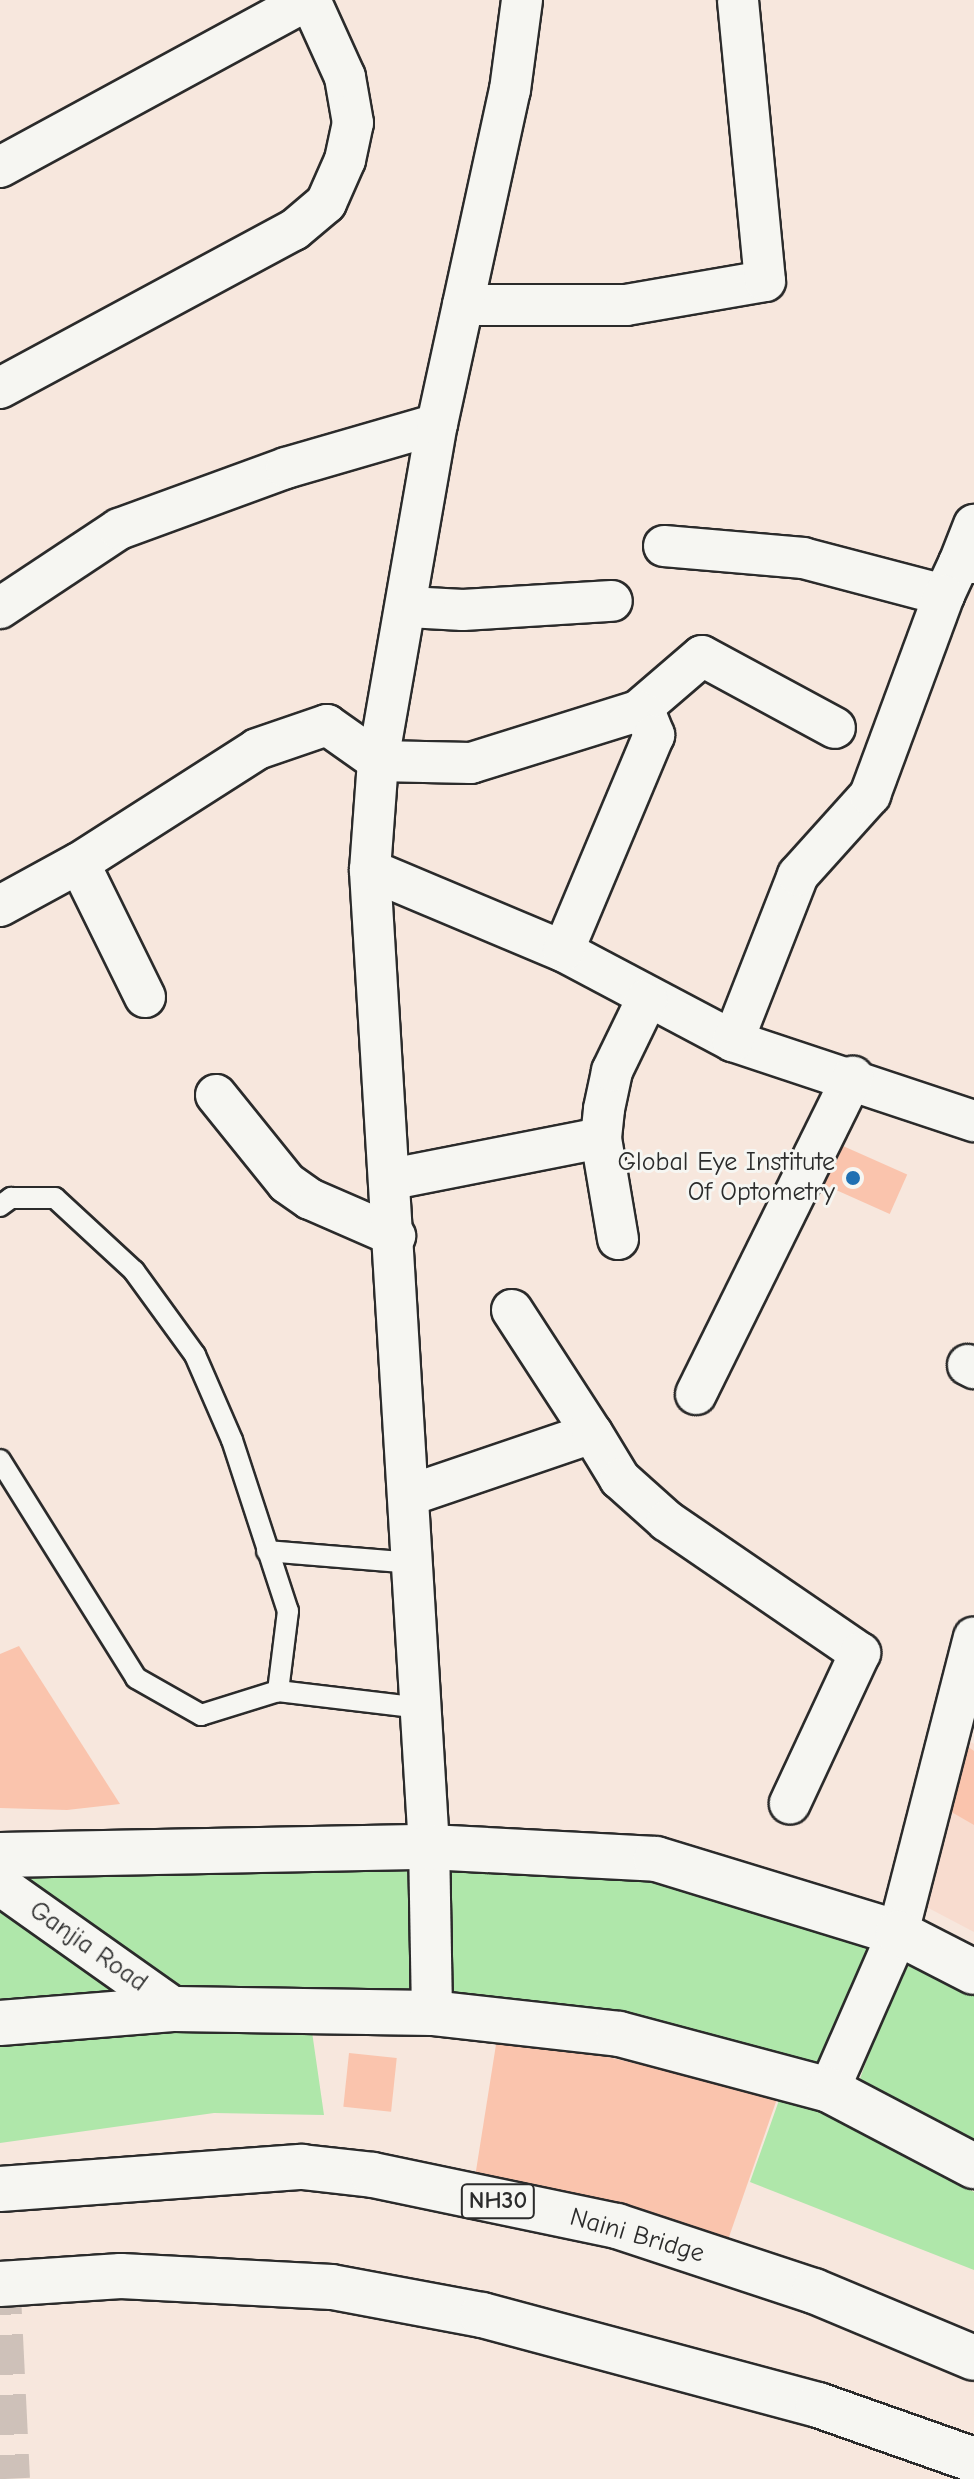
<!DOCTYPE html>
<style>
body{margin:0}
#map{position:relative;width:974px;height:2479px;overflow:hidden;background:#f7e7dd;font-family:"Comic Neue",sans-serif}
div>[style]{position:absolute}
.built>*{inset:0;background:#f8dccf}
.green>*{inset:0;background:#afe7aa}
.building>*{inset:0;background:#fac4ad;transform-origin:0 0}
.minor-tunnel>*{height:40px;margin-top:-20px;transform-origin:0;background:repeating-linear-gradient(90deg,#cec1b9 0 40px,transparent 0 60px)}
.roads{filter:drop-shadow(2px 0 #2b2b2b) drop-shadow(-2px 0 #2b2b2b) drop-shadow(0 2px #2b2b2b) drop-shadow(0 -2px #2b2b2b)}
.service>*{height:20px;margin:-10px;padding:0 10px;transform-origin:10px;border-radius:10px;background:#f6f6f2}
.minor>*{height:40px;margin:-20px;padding:0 20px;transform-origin:20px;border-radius:20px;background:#f6f6f2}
.tertiary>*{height:44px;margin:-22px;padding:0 22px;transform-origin:22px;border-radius:22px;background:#f6f6f2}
.trunk>*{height:44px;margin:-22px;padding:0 22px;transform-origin:22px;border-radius:22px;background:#f6f6f2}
.dots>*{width:22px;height:22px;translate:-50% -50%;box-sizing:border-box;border:4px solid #f6f6f2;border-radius:50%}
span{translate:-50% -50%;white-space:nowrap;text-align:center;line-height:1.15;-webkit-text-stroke:6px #f6f6f2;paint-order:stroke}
.shield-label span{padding:2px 6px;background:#f6f6f2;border:2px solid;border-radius:6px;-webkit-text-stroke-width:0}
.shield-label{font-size:24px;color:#2b2b2b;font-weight:700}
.poi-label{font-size:26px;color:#2b2b2b}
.right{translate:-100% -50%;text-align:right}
.street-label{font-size:26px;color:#2b2b2b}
</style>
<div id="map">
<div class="built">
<div style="clip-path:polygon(963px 1737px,974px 1744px,974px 1932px,917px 1902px)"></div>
</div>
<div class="green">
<div style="clip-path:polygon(431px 1848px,551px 1851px,897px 1933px,828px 2087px,309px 2011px,324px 2115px,214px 2113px,0 2143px,0 1855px)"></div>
<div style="clip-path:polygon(904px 1958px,974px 1994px,974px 2146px,858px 2084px)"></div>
<div style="clip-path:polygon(783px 2089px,974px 2192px,974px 2270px,750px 2182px)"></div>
</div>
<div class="building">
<div style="left:825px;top:1138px;width:90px;height:43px;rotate:24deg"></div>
<div style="clip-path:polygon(19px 1646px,120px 1804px,67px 1810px,0 1808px,0 1654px)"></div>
<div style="clip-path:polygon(967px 1746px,974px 1751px,974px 1825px,948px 1810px)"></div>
<div style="clip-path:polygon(498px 2032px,778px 2096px,721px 2260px,472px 2196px)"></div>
<div style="left:349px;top:2053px;width:48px;height:54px;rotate:6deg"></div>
</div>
<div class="minor-tunnel">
<div style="left:0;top:2275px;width:204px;rotate:87.2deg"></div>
</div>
<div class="roads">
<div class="service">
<div style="left:0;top:1206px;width:14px;rotate:-36deg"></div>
<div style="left:11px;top:1198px;width:44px"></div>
<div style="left:55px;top:1198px;width:108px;rotate:42.7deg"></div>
<div style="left:134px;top:1271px;width:104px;rotate:54deg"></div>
<div style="left:195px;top:1355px;width:93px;rotate:66.5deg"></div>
<div style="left:232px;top:1440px;width:180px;rotate:71.9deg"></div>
<div style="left:288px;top:1611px;width:81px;rotate:97.1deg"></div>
<div style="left:0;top:1460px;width:257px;rotate:58deg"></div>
<div style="left:136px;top:1678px;width:75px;rotate:29.6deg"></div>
<div style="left:201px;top:1715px;width:81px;rotate:-17.3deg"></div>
<div style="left:278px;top:1691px;width:144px;rotate:6.8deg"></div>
<div style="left:267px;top:1551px;width:146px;rotate:4.7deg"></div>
</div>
<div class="minor">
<div style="left:0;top:167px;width:350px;rotate:-28.5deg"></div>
<div style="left:463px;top:305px;width:163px"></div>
<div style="left:626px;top:305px;width:141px;rotate:-9.8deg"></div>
<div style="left:765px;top:281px;width:282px;rotate:-95.5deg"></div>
<div style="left:0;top:388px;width:334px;rotate:-28.3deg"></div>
<div style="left:294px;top:230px;width:42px;rotate:-40.2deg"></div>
<div style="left:326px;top:203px;width:47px;rotate:-66.2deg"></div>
<div style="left:345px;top:160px;width:38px;rotate:-78deg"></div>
<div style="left:353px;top:123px;width:47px;rotate:-99.9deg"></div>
<div style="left:345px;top:77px;width:85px;rotate:-114.4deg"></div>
<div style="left:664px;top:546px;width:140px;rotate:4.9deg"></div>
<div style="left:803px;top:558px;width:146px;rotate:14.7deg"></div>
<div style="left:944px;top:595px;width:35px;rotate:-65deg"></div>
<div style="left:959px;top:563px;width:15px"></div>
<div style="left:959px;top:563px;width:41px;rotate:-68.5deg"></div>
<div style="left:408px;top:607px;width:55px;rotate:3.1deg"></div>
<div style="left:463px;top:610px;width:149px;rotate:-3.5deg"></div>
<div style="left:0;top:608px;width:143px;rotate:-33.6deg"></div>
<div style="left:119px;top:529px;width:178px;rotate:-20.1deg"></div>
<div style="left:286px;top:468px;width:157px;rotate:-16.2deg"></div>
<div style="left:638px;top:711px;width:84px;rotate:-40.7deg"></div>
<div style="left:702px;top:656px;width:151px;rotate:28.4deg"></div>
<div style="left:370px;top:870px;width:209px;rotate:22.8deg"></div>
<div style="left:563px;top:951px;width:192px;rotate:27.9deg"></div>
<div style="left:733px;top:1041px;width:254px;rotate:18.4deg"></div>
<div style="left:0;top:906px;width:90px;rotate:-28.6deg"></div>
<div style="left:145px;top:997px;width:149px;rotate:-116.2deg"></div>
<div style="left:79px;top:863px;width:211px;rotate:-32.6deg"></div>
<div style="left:257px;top:749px;width:74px;rotate:-18.9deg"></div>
<div style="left:327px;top:725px;width:62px;rotate:35.2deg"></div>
<div style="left:378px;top:761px;width:93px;rotate:1.2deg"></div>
<div style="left:471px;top:763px;width:175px;rotate:-17.3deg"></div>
<div style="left:638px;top:711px;width:9px;rotate:27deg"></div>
<div style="left:646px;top:715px;width:22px;rotate:68deg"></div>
<div style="left:654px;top:735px;width:234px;rotate:112.8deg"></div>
<div style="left:733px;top:1041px;width:178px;rotate:-68.6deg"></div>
<div style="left:798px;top:875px;width:108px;rotate:-48deg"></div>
<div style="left:870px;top:795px;width:213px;rotate:-69.7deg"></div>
<div style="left:216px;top:1095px;width:113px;rotate:51.1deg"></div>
<div style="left:287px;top:1183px;width:28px;rotate:35deg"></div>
<div style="left:310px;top:1199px;width:93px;rotate:23.5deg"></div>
<div style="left:392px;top:1179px;width:213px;rotate:-11.1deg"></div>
<div style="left:618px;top:1239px;width:102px;rotate:-99.6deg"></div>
<div style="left:601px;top:1138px;width:29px;rotate:-84deg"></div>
<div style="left:604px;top:1109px;width:39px;rotate:-78deg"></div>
<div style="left:612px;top:1071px;width:80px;rotate:-64.1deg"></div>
<div style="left:512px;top:1310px;width:147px;rotate:57deg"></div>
<div style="left:968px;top:1365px;width:7px;rotate:27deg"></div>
<div style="left:696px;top:1394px;width:354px;rotate:-63.7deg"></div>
<div style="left:410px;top:1495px;width:192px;rotate:-18.8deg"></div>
<div style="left:592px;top:1433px;width:54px;rotate:58.7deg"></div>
<div style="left:620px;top:1479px;width:63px;rotate:41.8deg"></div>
<div style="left:667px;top:1521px;width:234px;rotate:34.4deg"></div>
<div style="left:860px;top:1653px;width:166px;rotate:115deg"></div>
<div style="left:0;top:1885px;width:214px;rotate:35.3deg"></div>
<div style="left:432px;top:2013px;width:166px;rotate:-91deg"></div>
<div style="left:429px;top:1847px;width:979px;rotate:-93.46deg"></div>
<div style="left:370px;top:870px;width:109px;rotate:-85.8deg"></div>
<div style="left:378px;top:761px;width:342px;rotate:-80.1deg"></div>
<div style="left:437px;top:424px;width:342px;rotate:-77.7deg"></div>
<div style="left:510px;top:90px;width:91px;rotate:-82.4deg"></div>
<div style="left:829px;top:2090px;width:171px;rotate:-66.3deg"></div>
<div style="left:898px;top:1933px;width:305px;rotate:-75.6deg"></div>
</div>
<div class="tertiary">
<div style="left:0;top:1855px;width:429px;rotate:-1.1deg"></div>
<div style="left:429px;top:1847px;width:227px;rotate:3deg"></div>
<div style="left:656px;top:1859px;width:253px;rotate:17deg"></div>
<div style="left:898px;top:1933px;width:85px;rotate:27.2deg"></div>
<div style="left:0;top:2023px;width:176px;rotate:-4.6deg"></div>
<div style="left:175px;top:2009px;width:257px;rotate:0.9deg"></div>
<div style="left:432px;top:2013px;width:188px;rotate:6.4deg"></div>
<div style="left:619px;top:2034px;width:217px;rotate:14.9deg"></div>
<div style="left:829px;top:2090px;width:164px;rotate:27.7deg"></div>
</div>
<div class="trunk">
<div style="left:0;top:2189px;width:303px;rotate:-4.2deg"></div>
<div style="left:302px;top:2167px;width:71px;rotate:6.4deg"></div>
<div style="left:373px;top:2175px;width:249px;rotate:11.8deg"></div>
<div style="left:617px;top:2226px;width:207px;rotate:18.3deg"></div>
<div style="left:814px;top:2291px;width:173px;rotate:22.7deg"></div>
<div style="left:0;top:2284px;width:121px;rotate:-3.8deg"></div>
<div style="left:121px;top:2276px;width:211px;rotate:3deg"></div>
<div style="left:332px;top:2287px;width:153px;rotate:10.6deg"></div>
<div style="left:482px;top:2315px;width:348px;rotate:15deg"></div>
<div style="left:818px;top:2405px;width:165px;rotate:19.4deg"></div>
</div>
</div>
<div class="dots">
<div style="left:853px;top:1178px;background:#1f6fb2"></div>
</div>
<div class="shield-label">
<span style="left:498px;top:2201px">NH30</span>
</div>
<div class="poi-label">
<span class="right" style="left:835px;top:1178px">Global Eye Institute<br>Of Optometry</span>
</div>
<div class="street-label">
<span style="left:88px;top:1947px;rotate:35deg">Ganjia Road</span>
<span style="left:637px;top:2236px;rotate:16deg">Naini Bridge</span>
</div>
</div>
